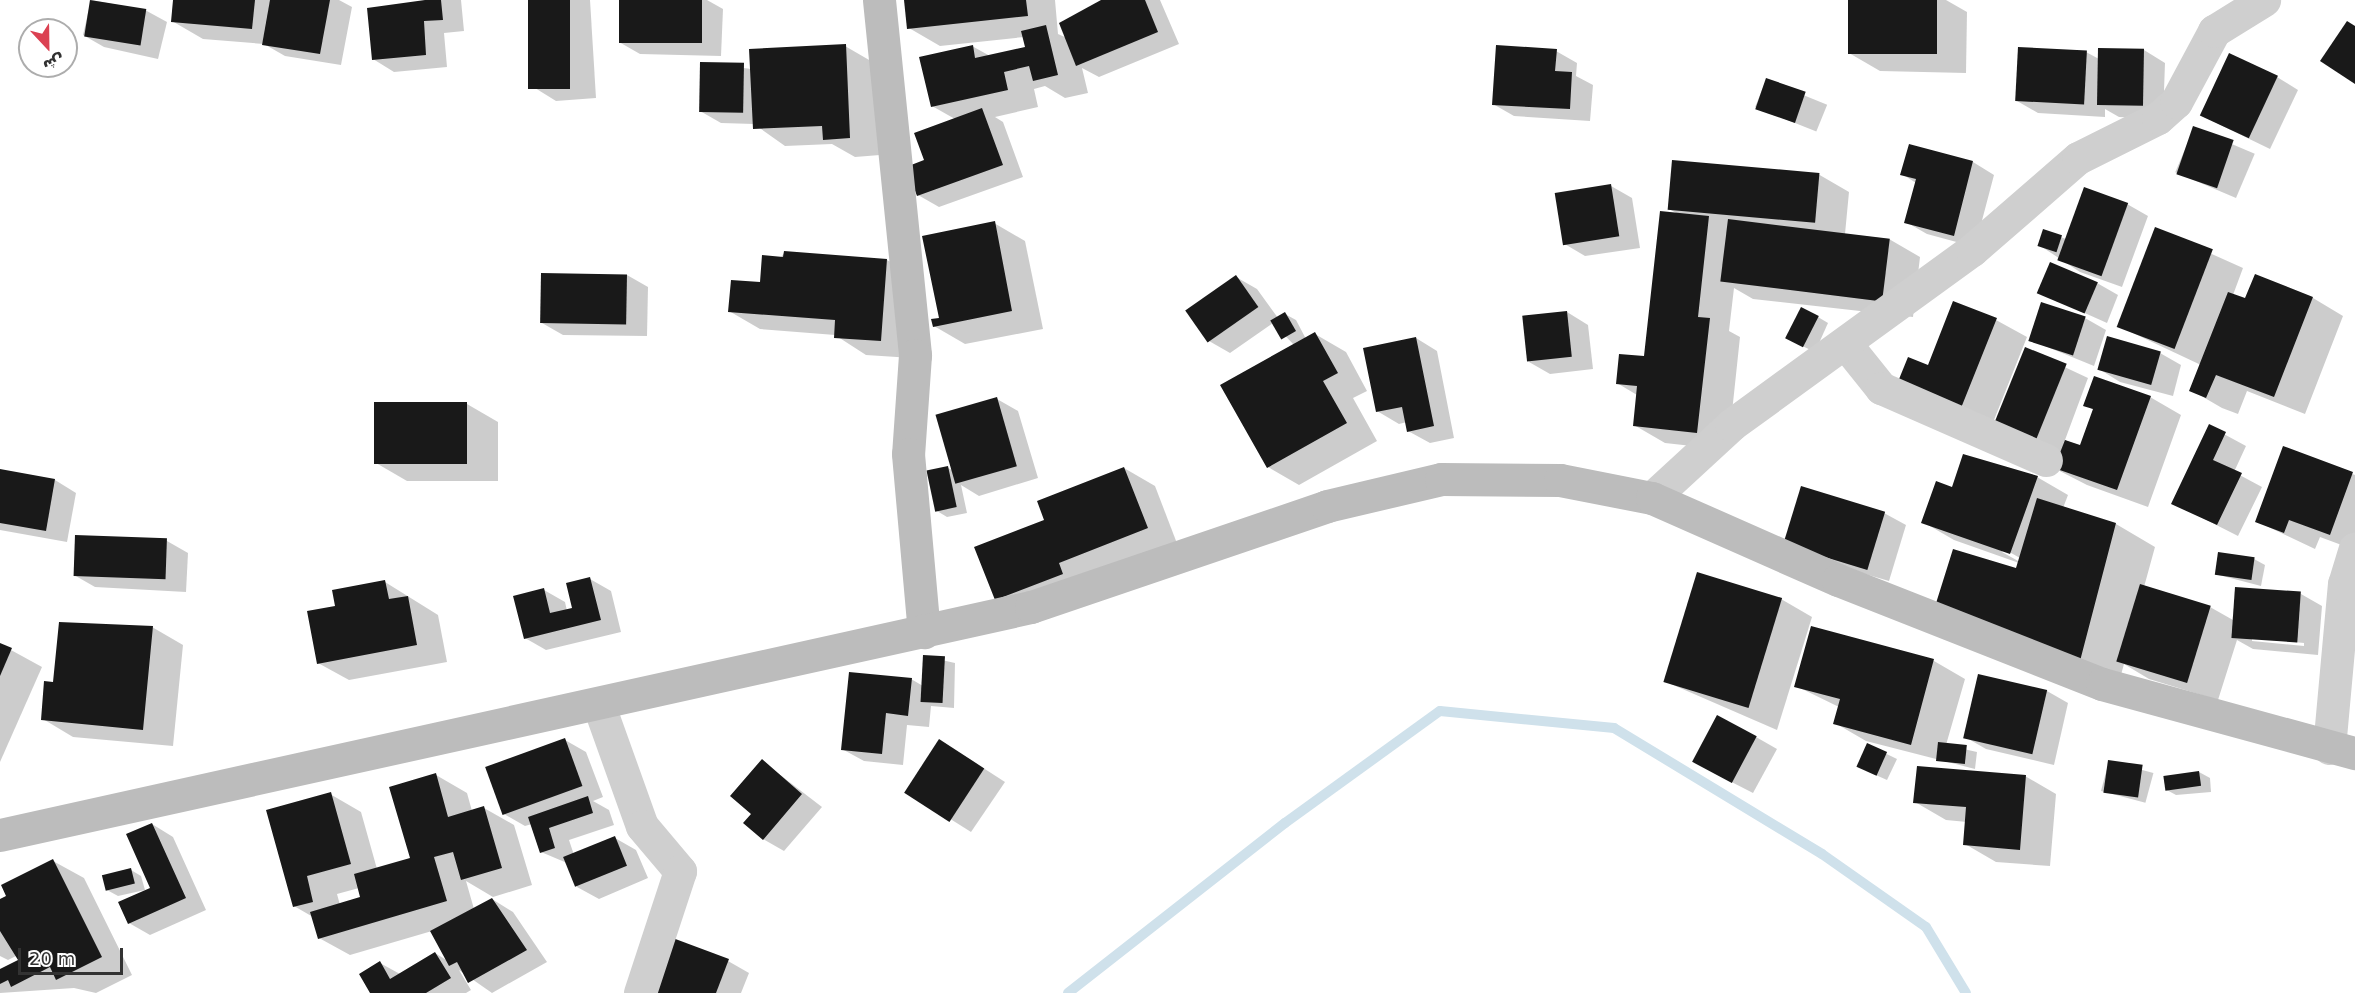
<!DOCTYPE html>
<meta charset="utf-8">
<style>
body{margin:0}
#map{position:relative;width:2355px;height:993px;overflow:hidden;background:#fff;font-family:"DejaVu Sans",Cairo,sans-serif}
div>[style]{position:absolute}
.shadow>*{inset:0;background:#0003;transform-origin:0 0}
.stream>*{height:10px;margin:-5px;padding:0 5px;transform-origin:5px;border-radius:5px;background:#cfe1eb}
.building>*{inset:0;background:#191919;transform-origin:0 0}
.street>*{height:33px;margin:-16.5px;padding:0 16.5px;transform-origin:16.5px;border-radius:16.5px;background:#cfcfcf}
.secondary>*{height:33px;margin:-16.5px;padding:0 16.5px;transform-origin:16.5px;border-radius:16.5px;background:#bcbcbc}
span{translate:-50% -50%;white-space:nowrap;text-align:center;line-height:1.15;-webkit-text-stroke:6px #fff;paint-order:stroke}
.north{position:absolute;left:18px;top:18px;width:60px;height:60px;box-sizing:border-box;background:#fff;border:2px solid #adadad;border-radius:50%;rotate:158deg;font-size:16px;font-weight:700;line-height:24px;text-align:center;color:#323232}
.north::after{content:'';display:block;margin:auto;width:21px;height:27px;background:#db4152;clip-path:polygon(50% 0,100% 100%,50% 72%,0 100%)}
.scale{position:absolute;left:18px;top:948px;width:105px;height:27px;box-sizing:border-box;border:3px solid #323232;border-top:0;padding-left:8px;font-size:18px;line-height:21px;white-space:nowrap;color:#323232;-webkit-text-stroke:4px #fff;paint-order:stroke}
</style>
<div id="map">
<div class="shadow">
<div style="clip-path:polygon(91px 0,145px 10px,167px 22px,158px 59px,104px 47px,83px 35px)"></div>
<div style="clip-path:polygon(174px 0,339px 0,352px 7px,341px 65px,285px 56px,264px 44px,203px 39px,172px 21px)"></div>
<div style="clip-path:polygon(427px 0,461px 0,464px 31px,444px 33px,447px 67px,394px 72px,373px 59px)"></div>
<div style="clip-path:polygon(529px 0,590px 0,596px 98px,556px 101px,535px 88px)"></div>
<div style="clip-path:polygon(620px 0,707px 0,723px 9px,721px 56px,640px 54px,619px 42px)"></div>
<div style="clip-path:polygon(906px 0,1055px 0,1058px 34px,1067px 38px,1109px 0,1160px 0,1179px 44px,1099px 77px,1082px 68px,1088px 93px,1065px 98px,1045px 86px,1034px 89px,1038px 107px,995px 117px,1003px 122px,1023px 177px,939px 207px,918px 195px,925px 161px,955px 119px,932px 106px,972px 46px,990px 56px,1027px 48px,1024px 37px,940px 46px,909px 28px)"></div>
<div style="clip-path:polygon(1850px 0,1946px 0,1967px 12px,1966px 73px,1880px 71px,1849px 53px)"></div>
<div style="clip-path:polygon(845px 46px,876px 64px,880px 155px,855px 157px,832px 144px,785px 146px,754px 124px,721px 123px,700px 111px,701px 63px,752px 69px)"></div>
<div style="clip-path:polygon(2144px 50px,2165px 63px,2163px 119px,2119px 117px,2105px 109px,2105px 117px,2038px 113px,2017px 101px,2086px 52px,2099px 59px)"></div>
<div style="clip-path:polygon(1556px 51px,1577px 63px,1576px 76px,1593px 85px,1590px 121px,1514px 116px,1493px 104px)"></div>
<div style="clip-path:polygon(2277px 77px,2298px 90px,2270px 149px,2202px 116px)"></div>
<div style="left:1766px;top:80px;width:66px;height:29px;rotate:22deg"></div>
<div style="left:2194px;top:128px;width:66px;height:48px;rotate:23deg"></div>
<div style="clip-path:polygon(1910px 146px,1973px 162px,1994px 175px,1975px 247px,1927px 234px,1906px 222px,1916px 183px,1902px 174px)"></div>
<div style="clip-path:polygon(1818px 174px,1849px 192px,1845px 234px,1889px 239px,1920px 257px,1913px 317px,1753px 299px,1734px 288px,1729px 331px,1740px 337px,1728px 450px,1665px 443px,1634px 425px,1637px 395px,1617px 383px,1645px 358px,1678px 214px,1669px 209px)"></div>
<div style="clip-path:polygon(1611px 186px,1632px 198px,1640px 248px,1585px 256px,1563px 243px)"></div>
<div style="clip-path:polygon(2127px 204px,2148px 216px,2122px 287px,2080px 272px,2039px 245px,2044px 231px,2066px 239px)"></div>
<div style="clip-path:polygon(994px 223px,1025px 241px,1043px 329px,965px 344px,934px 326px)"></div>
<div style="clip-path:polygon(2156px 229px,2243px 268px,2233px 295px,2246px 300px,2313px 298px,2343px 316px,2305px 414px,2247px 391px,2238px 414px,2222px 408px,2191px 390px,2201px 365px,2118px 326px)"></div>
<div style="clip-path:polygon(785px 252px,887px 260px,918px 278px,912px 358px,866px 355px,835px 335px,760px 329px,729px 311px,761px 284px)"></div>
<div style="clip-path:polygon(627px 275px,648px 287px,647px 336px,563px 335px,542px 323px)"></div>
<div style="clip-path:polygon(1236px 277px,1257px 289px,1278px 318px,1285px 314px,1296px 320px,1306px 339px,1315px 334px,1346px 352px,1367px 391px,1353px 398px,1377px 441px,1299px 485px,1268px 467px,1294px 345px,1273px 323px,1230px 353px,1209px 341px)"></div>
<div style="clip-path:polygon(2097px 283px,2118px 295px,2107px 323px,2040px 293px)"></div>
<div style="clip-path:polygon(1567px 312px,1588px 325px,1593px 369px,1550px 374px,1529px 362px)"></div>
<div style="clip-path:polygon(1818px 317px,1828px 323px,1815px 352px,1798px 344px)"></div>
<div style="clip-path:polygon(2085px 318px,2106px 330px,2094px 366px,2030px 340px)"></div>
<div style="clip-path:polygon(1996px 320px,2027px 337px,1990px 430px,1909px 359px,1929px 367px)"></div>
<div style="clip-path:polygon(1416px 338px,1437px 351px,1454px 438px,1430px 443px,1408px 431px,1407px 422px,1399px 424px,1377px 411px)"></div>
<div style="clip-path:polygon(2026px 349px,2088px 378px,2065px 440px,2080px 447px,2094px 410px,2085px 405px,2150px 397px,2181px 415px,2148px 507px,2087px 485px,2013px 447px)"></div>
<div style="clip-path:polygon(2160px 353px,2181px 365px,2173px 396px,2120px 382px,2099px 369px)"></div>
<div style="clip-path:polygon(997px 399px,1018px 411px,1038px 478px,979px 496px,961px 485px,967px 513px,947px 517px,937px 511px,948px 468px,954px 471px)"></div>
<div style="clip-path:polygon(467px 404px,498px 422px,498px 481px,407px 481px,376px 463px)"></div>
<div style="clip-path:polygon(2209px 426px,2246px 446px,2234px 472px,2262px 487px,2238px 536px,2173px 503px)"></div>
<div style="clip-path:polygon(2284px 448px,2355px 475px,2355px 550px,2320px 537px,2315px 549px,2256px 521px)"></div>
<div style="clip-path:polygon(1124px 468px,1155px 486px,1178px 546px,1093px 591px,996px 599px,1046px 520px)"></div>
<div style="clip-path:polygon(0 471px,55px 480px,76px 493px,67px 542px,0 530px)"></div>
<div style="clip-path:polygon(evenodd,2037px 477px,2068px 495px,2063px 508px,2116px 524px,2155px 547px,2144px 587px,2210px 607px,2233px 620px,2301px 594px,2322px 606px,2318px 655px,2253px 649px,2237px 640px,2218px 700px,2149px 679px,2124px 664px,2119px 682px,1973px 638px,2019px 563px,1954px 540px,1923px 522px,1953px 489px,2037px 477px,2004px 549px,2020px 558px,2020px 562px,2002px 552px,2004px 549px,2037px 477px,2252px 638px,2304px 643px,2304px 646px,2252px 641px,2252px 638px)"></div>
<div style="clip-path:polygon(1884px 513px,1906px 525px,1889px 581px,1807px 557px)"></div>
<div style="clip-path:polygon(76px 537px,167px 541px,188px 553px,186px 592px,95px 587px,74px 575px)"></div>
<div style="clip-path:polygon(2254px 559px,2265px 565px,2261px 586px,2215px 574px)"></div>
<div style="clip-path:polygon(590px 579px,611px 591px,621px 632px,546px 650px,525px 638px,544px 590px,565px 602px,567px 611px,574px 609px)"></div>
<div style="clip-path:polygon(385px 582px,438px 615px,447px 662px,349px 680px,318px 663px,337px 607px)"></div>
<div style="clip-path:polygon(1781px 599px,1812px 617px,1777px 730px,1664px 681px)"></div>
<div style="clip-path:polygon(152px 627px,183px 645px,173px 746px,73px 737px,43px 719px)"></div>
<div style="clip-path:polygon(1812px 627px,1934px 661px,1965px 679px,1946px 745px,1977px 752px,1975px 769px,1866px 741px,1835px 723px,1839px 707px,1796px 686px)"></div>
<div style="clip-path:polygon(0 644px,42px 667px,0 762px)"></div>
<div style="clip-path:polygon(924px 656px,955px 663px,954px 708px,931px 706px,929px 727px,907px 725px,903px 765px,864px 761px,842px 749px,911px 679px,923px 686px)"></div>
<div style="clip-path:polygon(1979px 676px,2047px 691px,2068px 703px,2054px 765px,1986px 749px,1965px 737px)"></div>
<div style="clip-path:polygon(1756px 737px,1777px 749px,1753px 793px,1714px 773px)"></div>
<div style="clip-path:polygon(565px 740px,586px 752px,603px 797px,593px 801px,609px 810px,614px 825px,569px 840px,574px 855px,615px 838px,636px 850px,648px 878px,599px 899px,577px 887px,567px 863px,541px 852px,532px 824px,525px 826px,504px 814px)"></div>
<div style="clip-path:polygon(1868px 745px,1897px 759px,1887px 780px,1869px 772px)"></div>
<div style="clip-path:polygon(960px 753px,1005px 782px,971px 832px,906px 791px)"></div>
<div style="clip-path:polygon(762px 761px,822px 807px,784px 851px,763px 839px,753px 814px)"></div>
<div style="left:2109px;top:761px;width:46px;height:31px;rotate:15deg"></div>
<div style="clip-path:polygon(2199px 772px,2210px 778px,2211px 792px,2176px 795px,2165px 789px)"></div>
<div style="clip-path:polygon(evenodd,436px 775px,467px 793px,472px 811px,484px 808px,514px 825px,532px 885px,493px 897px,466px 881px,474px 909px,492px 899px,513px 912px,547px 962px,492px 993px,459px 970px,471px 990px,466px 993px,372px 993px,380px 963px,400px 974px,435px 953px,448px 961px,432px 931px,350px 955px,319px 938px,313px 917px,294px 906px,330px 794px,361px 812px,377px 869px,412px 859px,436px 775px,359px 888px,362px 898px,340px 905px,337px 894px,359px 888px)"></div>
<div style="clip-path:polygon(2025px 776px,2056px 794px,2050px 866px,1996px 862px,1965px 844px,1967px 822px,1946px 820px,1915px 802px)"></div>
<div style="clip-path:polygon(152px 824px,173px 837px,206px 910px,150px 935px,129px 923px,152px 888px)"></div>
<div style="clip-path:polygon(53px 861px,84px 878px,132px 975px,96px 993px,74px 988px,0 993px,0 970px,20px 960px,18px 955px,8px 960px,0 956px,0 901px)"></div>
<div style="clip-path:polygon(131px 870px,141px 876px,145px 890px,118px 896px,107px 890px)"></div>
<div style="clip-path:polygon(728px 961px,749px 973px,741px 993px,650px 993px)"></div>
</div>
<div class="stream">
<div style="left:1068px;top:993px;width:276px;rotate:-38.1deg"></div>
<div style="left:1285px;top:823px;width:191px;rotate:-35.9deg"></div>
<div style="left:1440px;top:711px;width:175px;rotate:5.6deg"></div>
<div style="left:1614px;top:728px;width:243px;rotate:31.2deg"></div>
<div style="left:1822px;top:854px;width:127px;rotate:35.1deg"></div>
<div style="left:1926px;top:927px;width:77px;rotate:58.8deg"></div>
</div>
<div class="building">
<div style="left:90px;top:0;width:57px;height:37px;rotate:9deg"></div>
<div style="clip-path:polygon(173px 0,255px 0,252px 29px,171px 22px)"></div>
<div style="clip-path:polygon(270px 0,330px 0,320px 54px,262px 45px)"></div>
<div style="clip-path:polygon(425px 0,441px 0,443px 20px,424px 21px,426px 55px,372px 60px,367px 8px)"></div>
<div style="left:528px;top:0;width:42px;height:89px"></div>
<div style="left:619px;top:0;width:83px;height:43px"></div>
<div style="clip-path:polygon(904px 0,1026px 0,1028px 16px,907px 29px)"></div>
<div style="clip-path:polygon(1101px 0,1145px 0,1158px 32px,1076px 66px,1059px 23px)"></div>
<div style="left:1848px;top:0;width:89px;height:54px"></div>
<div style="clip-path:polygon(2347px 21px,2355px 26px,2355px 84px,2320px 61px)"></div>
<div style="clip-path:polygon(1046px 25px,1058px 75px,1033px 81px,1029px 66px,1004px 72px,1008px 90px,931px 107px,919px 57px,973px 45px,975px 58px,1025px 47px,1021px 31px)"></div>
<div style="clip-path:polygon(846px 44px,850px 138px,823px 140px,822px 126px,753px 129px,749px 49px)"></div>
<div style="clip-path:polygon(1496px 45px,1557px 49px,1555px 71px,1572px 72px,1570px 109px,1492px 105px)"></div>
<div style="left:2018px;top:47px;width:69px;height:54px;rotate:3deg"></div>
<div style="left:2098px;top:48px;width:46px;height:57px;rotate:1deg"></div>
<div style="left:2229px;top:53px;width:54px;height:69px;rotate:25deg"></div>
<div style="left:700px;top:62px;width:44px;height:50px;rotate:1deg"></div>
<div style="left:1766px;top:78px;width:42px;height:33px;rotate:19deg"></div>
<div style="clip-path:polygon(982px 108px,1003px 165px,917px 196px,906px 167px,924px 160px,914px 133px)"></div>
<div style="left:2193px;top:126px;width:43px;height:51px;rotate:19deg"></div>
<div style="clip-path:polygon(1909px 144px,1973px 161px,1954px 236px,1904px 223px,1916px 179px,1900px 175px)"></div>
<div style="left:1672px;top:160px;width:148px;height:50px;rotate:5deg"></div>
<div style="left:1611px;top:184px;width:53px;height:57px;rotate:81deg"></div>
<div style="left:2084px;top:187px;width:47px;height:78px;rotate:20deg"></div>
<div style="clip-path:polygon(1660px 211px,1709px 216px,1698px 317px,1710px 318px,1697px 433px,1633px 426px,1637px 386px,1616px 384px,1619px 354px,1644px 356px)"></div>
<div style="left:1728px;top:219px;width:163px;height:63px;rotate:7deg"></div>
<div style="clip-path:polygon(995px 221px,1012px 311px,933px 327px,931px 319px,939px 318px,922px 236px)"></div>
<div style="left:2155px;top:227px;width:62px;height:107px;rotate:21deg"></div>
<div style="left:2043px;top:229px;width:20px;height:18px;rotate:18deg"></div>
<div style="clip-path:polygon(784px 251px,887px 259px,881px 341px,834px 338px,835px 320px,728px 312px,731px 280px,760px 282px,762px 255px,783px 257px)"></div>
<div style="left:2050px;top:262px;width:52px;height:34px;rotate:23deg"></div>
<div style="left:541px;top:273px;width:86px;height:50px;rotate:1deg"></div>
<div style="clip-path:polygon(2255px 274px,2313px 297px,2274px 397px,2216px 375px,2206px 398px,2189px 391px,2228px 292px,2245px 298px)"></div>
<div style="left:1236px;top:275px;width:39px;height:62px;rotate:55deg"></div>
<div style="clip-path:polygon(1953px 301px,1997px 318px,1959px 413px,1895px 389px,1908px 357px,1928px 365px)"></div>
<div style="left:2041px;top:302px;width:47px;height:41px;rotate:18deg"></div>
<div style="left:1801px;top:307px;width:20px;height:35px;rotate:27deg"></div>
<div style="left:1567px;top:311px;width:46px;height:45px;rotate:84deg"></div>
<div style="left:1285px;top:312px;width:22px;height:17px;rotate:60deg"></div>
<div style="clip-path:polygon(1315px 332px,1338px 373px,1323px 381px,1347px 423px,1267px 468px,1220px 385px)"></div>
<div style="left:2107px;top:336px;width:56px;height:35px;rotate:16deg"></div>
<div style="clip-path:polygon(1416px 337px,1434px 426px,1407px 432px,1402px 407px,1376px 412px,1363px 348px)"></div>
<div style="left:2025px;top:347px;width:45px;height:95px;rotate:22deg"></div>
<div style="clip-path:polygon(2094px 376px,2151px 396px,2117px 490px,2054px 468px,2065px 440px,2080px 445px,2093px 409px,2083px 406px)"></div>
<div style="left:997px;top:397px;width:72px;height:64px;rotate:74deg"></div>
<div style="left:467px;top:402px;width:62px;height:93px;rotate:90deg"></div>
<div style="clip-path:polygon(2209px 424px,2226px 432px,2213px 460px,2242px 473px,2217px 525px,2171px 504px)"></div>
<div style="clip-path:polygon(2283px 446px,2353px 472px,2330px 535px,2289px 520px,2284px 533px,2255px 522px)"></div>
<div style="clip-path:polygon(1963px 454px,2038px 476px,2010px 554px,1921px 523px,1936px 481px,1952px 487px)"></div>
<div style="left:948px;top:466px;width:42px;height:22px;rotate:78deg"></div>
<div style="clip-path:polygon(1124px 467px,1148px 528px,1059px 563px,1063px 574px,995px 600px,974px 547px,1044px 520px,1037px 501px)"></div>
<div style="clip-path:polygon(0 469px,55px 479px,46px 531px,0 523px)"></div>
<div style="left:1801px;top:486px;width:88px;height:61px;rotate:17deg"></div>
<div style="clip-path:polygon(2037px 498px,2116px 523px,2080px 661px,1932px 616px,1953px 549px,2016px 568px)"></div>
<div style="left:75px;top:535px;width:92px;height:41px;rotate:2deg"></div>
<div style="left:2218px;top:552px;width:37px;height:23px;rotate:8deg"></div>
<div style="left:1697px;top:572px;width:89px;height:115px;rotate:17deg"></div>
<div style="clip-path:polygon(590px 577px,601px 620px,524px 639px,513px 596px,544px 588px,550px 613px,572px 608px,566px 583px)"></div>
<div style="clip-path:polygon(385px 580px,389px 599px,408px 596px,417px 645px,317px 664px,307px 611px,335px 606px,332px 590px)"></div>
<div style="left:2140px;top:584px;width:74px;height:81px;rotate:17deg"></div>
<div style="left:2235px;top:587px;width:66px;height:51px;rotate:4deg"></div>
<div style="clip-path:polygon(59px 622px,153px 626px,143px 730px,41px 720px,44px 681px,53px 682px)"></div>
<div style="clip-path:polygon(1811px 626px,1934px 659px,1911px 745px,1833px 724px,1840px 699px,1794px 687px)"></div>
<div style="clip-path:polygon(0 643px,12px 648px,0 676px)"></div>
<div style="left:923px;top:655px;width:22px;height:47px;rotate:3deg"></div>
<div style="clip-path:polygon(849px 672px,912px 678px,908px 716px,886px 713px,882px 754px,841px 750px)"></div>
<div style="left:1978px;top:674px;width:71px;height:66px;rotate:13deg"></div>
<div style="left:1717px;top:715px;width:45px;height:53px;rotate:28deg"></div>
<div style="left:565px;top:738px;width:51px;height:85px;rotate:70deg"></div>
<div style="left:939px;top:739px;width:54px;height:64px;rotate:33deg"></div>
<div style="left:1938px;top:742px;width:29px;height:19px;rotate:6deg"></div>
<div style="left:1867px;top:743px;width:22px;height:26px;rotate:24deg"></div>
<div style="clip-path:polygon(762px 759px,802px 794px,763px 840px,743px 823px,751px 814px,730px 796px)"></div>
<div style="left:2108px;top:760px;width:35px;height:33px;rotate:8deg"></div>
<div style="clip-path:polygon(1917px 766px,2026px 775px,2020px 850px,1963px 845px,1966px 807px,1913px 803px)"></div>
<div style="left:2199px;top:771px;width:15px;height:36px;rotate:82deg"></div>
<div style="clip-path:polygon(436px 773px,448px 817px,484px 806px,502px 868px,461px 880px,453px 852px,434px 857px,447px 901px,318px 939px,310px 912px,360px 897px,354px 874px,410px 858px,389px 787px)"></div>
<div style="clip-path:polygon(331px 792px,351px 864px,307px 876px,313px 902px,293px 907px,266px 810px)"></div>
<div style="clip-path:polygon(588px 796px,593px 813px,549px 828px,555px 848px,540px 853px,528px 817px)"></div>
<div style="clip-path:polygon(152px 823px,186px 898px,128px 924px,118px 902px,150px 888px,126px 834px)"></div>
<div style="left:615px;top:836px;width:32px;height:56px;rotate:68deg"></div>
<div style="clip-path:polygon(53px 859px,102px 957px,56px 980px,50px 967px,11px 987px,8px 980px,0 984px,0 969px,18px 960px,0 931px,0 899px,6px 896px,1px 885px)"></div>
<div style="left:131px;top:868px;width:16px;height:30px;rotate:76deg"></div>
<div style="clip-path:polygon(492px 898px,527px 950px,468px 983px,457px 962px,449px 966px,430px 931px)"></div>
<div style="clip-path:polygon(670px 937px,729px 959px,716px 993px,648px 993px)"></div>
<div style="clip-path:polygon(435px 952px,451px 978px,426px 993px,370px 993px,359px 974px,380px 961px,390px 979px)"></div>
</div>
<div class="street">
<div style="left:1845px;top:343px;width:58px;rotate:51.3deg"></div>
<div style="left:1881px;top:388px;width:180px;rotate:23.6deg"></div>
<div style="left:1652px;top:498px;width:108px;rotate:-42.7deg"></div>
<div style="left:1731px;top:425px;width:298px;rotate:-36deg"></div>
<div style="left:1972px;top:250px;width:140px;rotate:-41deg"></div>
<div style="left:2078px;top:158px;width:89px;rotate:-26.6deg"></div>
<div style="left:2158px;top:118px;width:24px;rotate:-42deg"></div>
<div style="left:2176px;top:102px;width:81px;rotate:-61.8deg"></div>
<div style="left:2214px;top:31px;width:59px;rotate:-31.8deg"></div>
<div style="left:599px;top:706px;width:127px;rotate:70.3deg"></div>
<div style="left:642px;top:826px;width:59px;rotate:49.8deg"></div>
<div style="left:680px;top:871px;width:128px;rotate:108.2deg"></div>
<div style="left:2329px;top:748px;width:165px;rotate:-84.8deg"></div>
<div style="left:2344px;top:584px;width:37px;rotate:-73deg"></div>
</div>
<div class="secondary">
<div style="left:879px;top:0;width:357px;rotate:84.2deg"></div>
<div style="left:915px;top:355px;width:99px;rotate:94deg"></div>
<div style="left:908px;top:454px;width:179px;rotate:84.9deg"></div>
<div style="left:0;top:835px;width:1056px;rotate:-12.47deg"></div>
<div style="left:1031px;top:607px;width:313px;rotate:-18.8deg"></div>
<div style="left:1327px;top:506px;width:117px;rotate:-13.3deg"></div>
<div style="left:1441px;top:479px;width:119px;rotate:0.5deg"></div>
<div style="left:1560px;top:480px;width:94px;rotate:11.1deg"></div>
<div style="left:1652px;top:498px;width:203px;rotate:23.8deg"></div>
<div style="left:1838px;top:580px;width:284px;rotate:21.5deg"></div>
<div style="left:2102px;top:684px;width:262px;rotate:15.3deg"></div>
</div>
<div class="north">ش</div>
<div class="scale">20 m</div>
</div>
